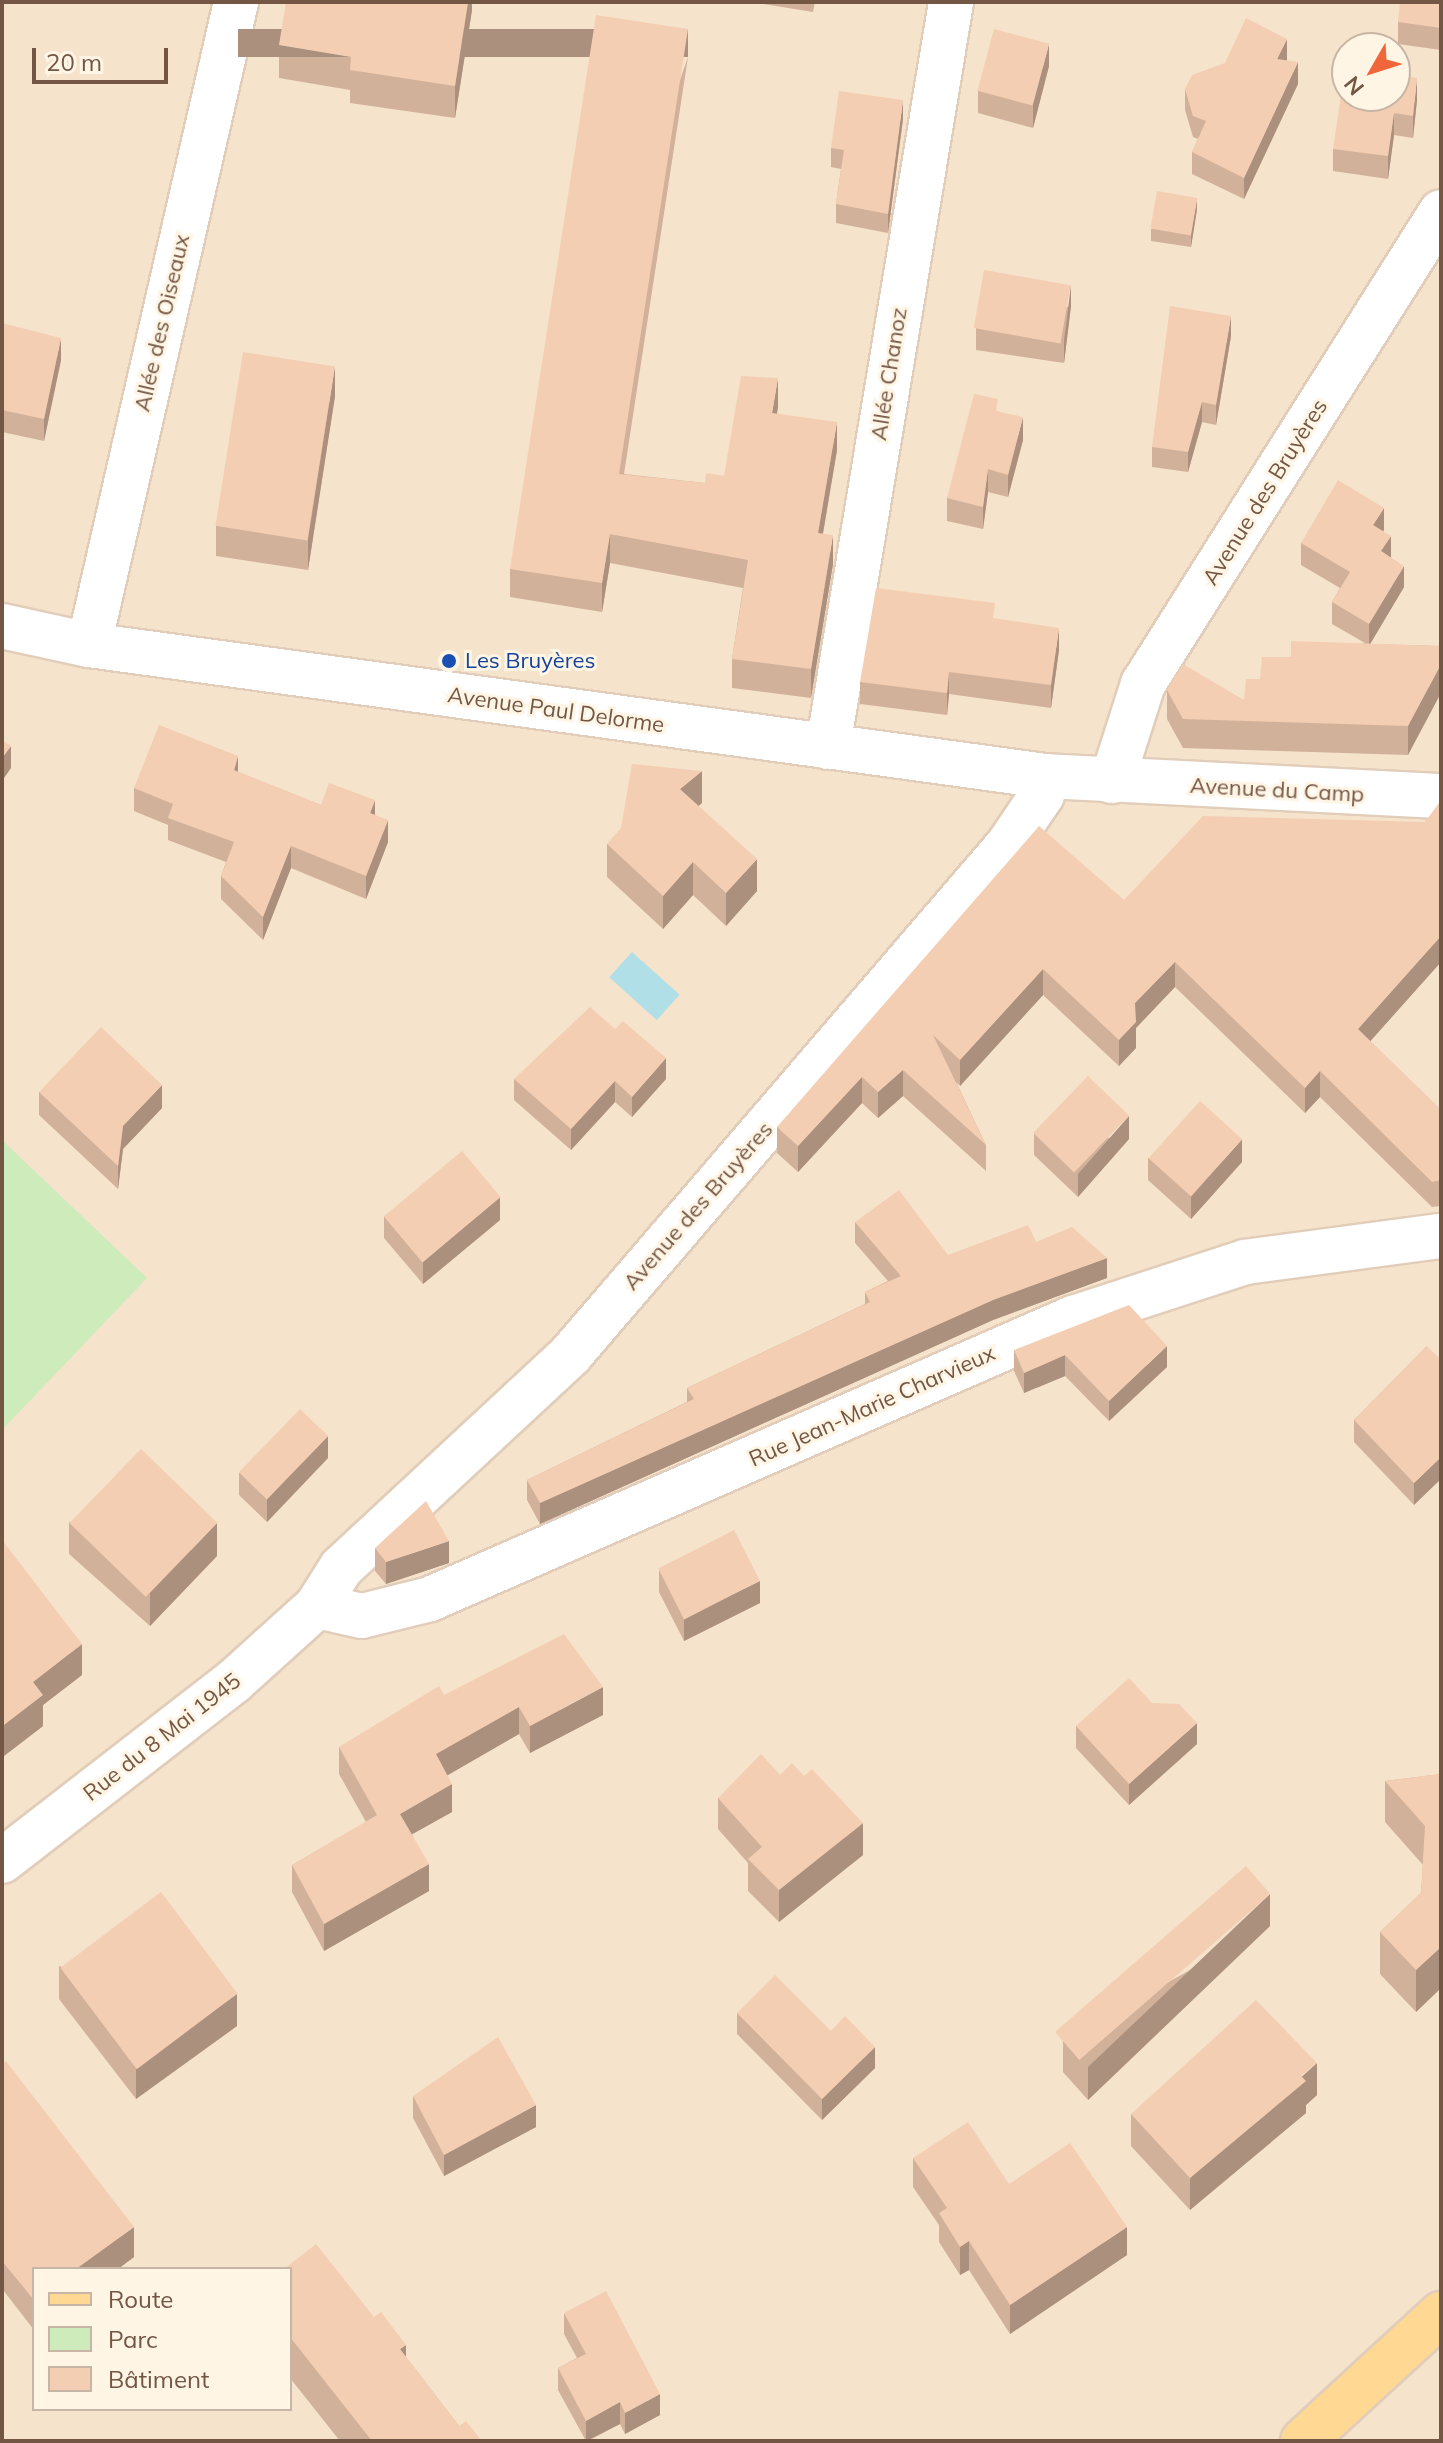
<!DOCTYPE html>
<meta charset="utf-8">
<style>
body{margin:0}
#map{position:relative;width:1443px;height:2443px;overflow:hidden;background:#fdf1dd;font-family:Mulish,sans-serif}
div>[style]{position:absolute}
.residential>*{inset:0;background:#f5e3cb}
.green>*{inset:0;background:#ceebbc}
.water>*{inset:0;background:#b1dfe7;transform-origin:0 0}
.roads{filter:drop-shadow(2px 0 #e1cdb9) drop-shadow(-2px 0 #e1cdb9) drop-shadow(0 2px #e1cdb9) drop-shadow(0 -2px #e1cdb9)}
.street>*{height:44px;margin:-22px;padding:0 22px;transform-origin:22px;border-radius:22px;background:#fff}
.secondary>*{height:44px;margin:-22px;padding:0 22px;transform-origin:22px;border-radius:22px;background:#fff}
.primary>*{height:44px;margin:-22px;padding:0 22px;transform-origin:22px;border-radius:22px;background:#ffd893}
.wall>*{inset:0;background:#d2b19a}
.shaded-wall>*{inset:0;background:#ab907d;transform-origin:0 0}
.building>*{inset:0;background:#f4ceb3;transform-origin:0 0}
.dots>*{width:22px;height:22px;translate:-50% -50%;box-sizing:border-box;border:4px solid #fff5e5;border-radius:50%}
span{translate:-50% -50%;white-space:nowrap;text-align:center;line-height:1.15;-webkit-text-stroke:6px #fff5e5;paint-order:stroke}
.street-label{font-size:22px;color:#745645}
.transit-label{font-size:22px;color:#164399}
.left{translate:0 -50%;text-align:left}
.frame{position:absolute;inset:0;border:4px solid #745645;pointer-events:none}
.legend{position:absolute;left:32px;top:2267px;width:260px;height:144px;box-sizing:border-box;background:#fff5e5;border:2px solid #c7b5a5;margin:0;padding:10px 14px;list-style:none;font-size:24px;color:#745645}
.legend li{display:flex;align-items:center;gap:16px;height:40px}
.legend b{width:40px;border:2px solid #c7b5a5}
.north{position:absolute;left:1331px;top:32px;width:80px;height:80px;box-sizing:border-box;background:#fff5e5;border:2px solid #c7b5a5;border-radius:50%;rotate:231deg;font-size:22px;font-weight:700;line-height:32px;text-align:center;color:#745645}
.north::after{content:'';display:block;margin:auto;width:28px;height:36px;background:#f0653a;clip-path:polygon(50% 0,100% 100%,50% 72%,0 100%)}
.scale{position:absolute;left:32px;top:48px;width:136px;height:36px;box-sizing:border-box;border:4px solid #745645;border-top:0;padding-left:10px;font-size:24px;line-height:28px;white-space:nowrap;color:#745645;-webkit-text-stroke:6px #fff5e5;paint-order:stroke}
</style>
<div id="map">
<div class="residential">
<div style="clip-path:polygon(evenodd,2px 2px,1441px 2px,1441px 2441px,2px 2441px,2px 2px,1347px 48px,1395px 48px,1395px 96px,1347px 96px,1347px 48px,2px 2px,34px 2269px,290px 2269px,290px 2409px,34px 2409px,34px 2269px)"></div>
</div>
<div class="green">
<div style="clip-path:polygon(2px 1140px,147px 1278px,2px 1430px)"></div>
</div>
<div class="water">
<div style="left:632px;top:952px;width:64px;height:34px;rotate:42deg"></div>
</div>
<div class="roads">
<div class="street">
<div style="left:89px;top:645px;width:660px;rotate:-77.12deg"></div>
<div style="left:828px;top:747px;width:755px;rotate:-80.62deg"></div>
<div style="left:317px;top:1606px;width:46px;rotate:12.5deg"></div>
<div style="left:362px;top:1616px;width:70px;rotate:-14deg"></div>
<div style="left:430px;top:1599px;width:702px;rotate:-23.61deg"></div>
<div style="left:1073px;top:1318px;width:181px;rotate:-18deg"></div>
<div style="left:1245px;top:1262px;width:198px;rotate:-7.6deg"></div>
<div style="left:2px;top:1861px;width:292px;rotate:-37.8deg"></div>
<div style="left:233px;top:1682px;width:113px;rotate:-42.1deg"></div>
<div style="left:317px;top:1606px;width:45px;rotate:-57.7deg"></div>
<div style="left:341px;top:1568px;width:314px;rotate:-42.9deg"></div>
<div style="left:571px;top:1354px;width:671px;rotate:-49.35deg"></div>
<div style="left:1008px;top:845px;width:60px;rotate:-55.8deg"></div>
<div style="left:1042px;top:795px;width:19px;rotate:-81deg"></div>
</div>
<div class="secondary">
<div style="left:2px;top:626px;width:89px;rotate:12.3deg"></div>
<div style="left:89px;top:645px;width:965px;rotate:7.8deg"></div>
<div style="left:1045px;top:776px;width:397px;rotate:2.9deg"></div>
<div style="left:1112px;top:781px;width:102px;rotate:-72.3deg"></div>
<div style="left:1143px;top:684px;width:558px;rotate:-57.73deg"></div>
</div>
<div class="primary">
<div style="left:1303px;top:2441px;width:188px;rotate:-42.6deg"></div>
</div>
</div>
<div class="wall">
<div style="clip-path:polygon(472px 2px,472px 10px,455px 118px,350px 103px,350px 90px,279px 78px,279px 45px)"></div>
<div style="clip-path:polygon(757px 2px,815px 2px,813px 12px,757px 3px)"></div>
<div style="clip-path:polygon(1441px 2px,1441px 50px,1398px 44px,1398px 22px)"></div>
<div style="clip-path:polygon(688px 57px,624px 474px,705px 483px,724px 476px,778px 407px,777px 413px,837px 450px,823px 534px,833px 564px,811px 698px,732px 688px,732px 659px,743px 588px,610px 563px,602px 612px,510px 597px,510px 569px)"></div>
<div style="clip-path:polygon(1286px 61px,1298px 84px,1244px 199px,1192px 174px,1192px 152px,1198px 139px,1193px 137px,1185px 110px,1185px 89px)"></div>
<div style="clip-path:polygon(1049px 66px,1033px 128px,978px 113px,978px 91px)"></div>
<div style="clip-path:polygon(1417px 100px,1413px 138px,1394px 135px,1388px 179px,1333px 171px,1333px 149px)"></div>
<div style="clip-path:polygon(903px 119px,888px 233px,836px 223px,836px 204px,841px 169px,831px 167px,831px 148px)"></div>
<div style="clip-path:polygon(1197px 209px,1191px 247px,1151px 241px,1151px 229px)"></div>
<div style="clip-path:polygon(1071px 306px,1064px 363px,976px 350px,976px 328px)"></div>
<div style="clip-path:polygon(2px 323px,61px 360px,44px 441px,2px 432px)"></div>
<div style="clip-path:polygon(1231px 336px,1216px 425px,1202px 422px,1188px 472px,1152px 467px,1152px 447px)"></div>
<div style="clip-path:polygon(335px 396px,308px 570px,216px 556px,216px 526px)"></div>
<div style="clip-path:polygon(998px 411px,1023px 440px,1008px 497px,988px 492px,983px 529px,947px 521px,947px 498px)"></div>
<div style="clip-path:polygon(1384px 530px,1383px 531px,1391px 557px,1404px 587px,1370px 644px,1441px 646px,1408px 755px,1183px 748px,1167px 719px,1167px 690px,1244px 700px,1260px 679px,1291px 657px,1365px 643px,1332px 624px,1332px 602px,1340px 588px,1301px 565px,1301px 543px)"></div>
<div style="clip-path:polygon(995px 619px,1059px 650px,1051px 708px,949px 694px,947px 715px,860px 704px,860px 682px)"></div>
<div style="clip-path:polygon(238px 772px,321px 805px,375px 815px,388px 842px,366px 899px,291px 868px,263px 940px,221px 899px,221px 876px,226px 862px,168px 840px,168px 825px,134px 811px,134px 788px)"></div>
<div style="clip-path:polygon(702px 803px,698px 806px,757px 891px,726px 926px,693px 895px,663px 929px,607px 877px,607px 844px)"></div>
<div style="clip-path:polygon(1441px 804px,1441px 962px,1370px 1041px,1441px 1110px,1441px 1206px,1432px 1207px,1320px 1097px,1305px 1113px,1175px 987px,1136px 1028px,1136px 1048px,1119px 1066px,1043px 995px,960px 1086px,956px 1082px,986px 1145px,986px 1171px,903px 1096px,878px 1118px,862px 1103px,798px 1172px,777px 1153px,777px 1127px,1124px 900px,1425px 822px)"></div>
<div style="clip-path:polygon(514px 1079px,666px 1079px,632px 1117px,615px 1102px,571px 1150px,514px 1100px)"></div>
<div style="clip-path:polygon(39px 1092px,162px 1108px,123px 1149px,118px 1189px,39px 1115px)"></div>
<div style="clip-path:polygon(1034px 1133px,1129px 1139px,1078px 1197px,1034px 1155px)"></div>
<div style="clip-path:polygon(1148px 1158px,1242px 1162px,1191px 1219px,1148px 1180px)"></div>
<div style="clip-path:polygon(384px 1216px,500px 1220px,423px 1284px,384px 1238px)"></div>
<div style="clip-path:polygon(855px 1222px,948px 1255px,1036px 1242px,1107px 1278px,993px 1320px,540px 1524px,527px 1500px,527px 1480px,687px 1402px,687px 1388px,865px 1304px,865px 1292px,888px 1281px,855px 1243px)"></div>
<div style="clip-path:polygon(1427px 1346px,1414px 1505px,1354px 1442px,1354px 1420px)"></div>
<div style="clip-path:polygon(1014px 1350px,1167px 1367px,1109px 1421px,1065px 1376px,1024px 1393px,1014px 1371px)"></div>
<div style="clip-path:polygon(328px 1458px,267px 1522px,239px 1495px,239px 1473px)"></div>
<div style="clip-path:polygon(69px 1522px,217px 1556px,150px 1626px,69px 1554px)"></div>
<div style="clip-path:polygon(2px 1540px,82px 1675px,43px 1705px,43px 1726px,4px 1756px,2px 1754px)"></div>
<div style="clip-path:polygon(375px 1548px,449px 1563px,386px 1584px,375px 1571px)"></div>
<div style="clip-path:polygon(659px 1570px,760px 1603px,684px 1641px,659px 1592px)"></div>
<div style="clip-path:polygon(444px 1695px,603px 1715px,530px 1753px,519px 1734px,447px 1775px,452px 1812px,412px 1834px,429px 1891px,324px 1951px,292px 1892px,292px 1865px,366px 1822px,339px 1774px,339px 1747px)"></div>
<div style="clip-path:polygon(1152px 1703px,1197px 1744px,1129px 1805px,1076px 1748px,1076px 1726px)"></div>
<div style="clip-path:polygon(1441px 1774px,1441px 1988px,1416px 2012px,1380px 1974px,1380px 1932px,1421px 1893px,1423px 1865px,1385px 1822px,1385px 1781px)"></div>
<div style="clip-path:polygon(780px 1775px,863px 1855px,779px 1922px,748px 1891px,748px 1863px,718px 1829px,718px 1798px)"></div>
<div style="clip-path:polygon(1270px 1926px,1088px 2100px,1063px 2072px,1063px 2040px)"></div>
<div style="clip-path:polygon(59px 1966px,237px 2026px,136px 2099px,59px 1999px)"></div>
<div style="clip-path:polygon(737px 2013px,831px 2031px,875px 2068px,822px 2120px,737px 2034px)"></div>
<div style="clip-path:polygon(2px 2064px,134px 2257px,34px 2330px,3px 2290px)"></div>
<div style="clip-path:polygon(1317px 2095px,1306px 2105px,1306px 2113px,1190px 2210px,1131px 2146px,1131px 2114px)"></div>
<div style="clip-path:polygon(413px 2096px,536px 2127px,444px 2176px,413px 2118px)"></div>
<div style="clip-path:polygon(913px 2158px,1009px 2184px,1127px 2255px,1010px 2334px,969px 2270px,960px 2275px,939px 2242px,939px 2225px,913px 2187px)"></div>
<div style="clip-path:polygon(290px 2269px,406px 2357px,459px 2426px,482px 2441px,340px 2441px,290px 2378px)"></div>
<div style="clip-path:polygon(564px 2313px,660px 2415px,625px 2434px,620px 2424px,588px 2441px,586px 2441px,558px 2390px,558px 2368px,577px 2358px,564px 2334px)"></div>
</div>
<div class="shaded-wall">
<div style="clip-path:polygon(468px 2px,472px 2px,472px 10px,455px 118px,455px 86px)"></div>
<div style="left:688px;top:29px;width:28px;height:450px;rotate:90deg"></div>
<div style="clip-path:polygon(1287px 39px,1287px 60px,1277px 81px,1277px 59px)"></div>
<div style="clip-path:polygon(1049px 44px,1049px 66px,1033px 128px,1033px 105px)"></div>
<div style="clip-path:polygon(1298px 62px,1298px 84px,1244px 199px,1244px 178px)"></div>
<div style="clip-path:polygon(1417px 78px,1417px 100px,1413px 138px,1413px 116px)"></div>
<div style="clip-path:polygon(903px 100px,903px 119px,888px 233px,888px 214px)"></div>
<div style="clip-path:polygon(1394px 113px,1394px 135px,1388px 179px,1388px 156px)"></div>
<div style="clip-path:polygon(1197px 198px,1197px 209px,1191px 247px,1191px 236px)"></div>
<div style="clip-path:polygon(1071px 285px,1071px 306px,1064px 363px,1064px 341px)"></div>
<div style="clip-path:polygon(1231px 316px,1231px 336px,1216px 425px,1216px 405px)"></div>
<div style="clip-path:polygon(61px 338px,61px 360px,44px 441px,44px 419px)"></div>
<div style="clip-path:polygon(335px 366px,335px 396px,308px 570px,308px 540px)"></div>
<div style="clip-path:polygon(778px 378px,778px 407px,772px 441px,772px 413px)"></div>
<div style="clip-path:polygon(1202px 402px,1202px 422px,1188px 472px,1188px 452px)"></div>
<div style="clip-path:polygon(1023px 417px,1023px 440px,1008px 497px,1008px 475px)"></div>
<div style="clip-path:polygon(837px 422px,837px 450px,818px 562px,818px 533px)"></div>
<div style="clip-path:polygon(988px 469px,988px 492px,983px 529px,983px 507px)"></div>
<div style="clip-path:polygon(1384px 508px,1384px 530px,1373px 547px,1373px 525px)"></div>
<div style="clip-path:polygon(610px 534px,610px 563px,602px 612px,602px 583px)"></div>
<div style="clip-path:polygon(833px 535px,833px 564px,811px 698px,811px 669px)"></div>
<div style="clip-path:polygon(1391px 536px,1391px 558px,1381px 551px)"></div>
<div style="clip-path:polygon(1404px 566px,1404px 587px,1369px 646px,1369px 624px)"></div>
<div style="clip-path:polygon(1059px 628px,1059px 650px,1051px 708px,1051px 685px)"></div>
<div style="clip-path:polygon(1441px 664px,1441px 693px,1408px 755px,1408px 726px)"></div>
<div style="clip-path:polygon(949px 672px,949px 694px,947px 715px,947px 693px)"></div>
<div style="clip-path:polygon(11px 746px,11px 768px,2px 781px,2px 758px)"></div>
<div style="clip-path:polygon(238px 756px,238px 778px,234px 770px)"></div>
<div style="clip-path:polygon(702px 771px,702px 803px,680px 822px,680px 789px)"></div>
<div style="clip-path:polygon(375px 800px,375px 822px,370px 813px)"></div>
<div style="clip-path:polygon(388px 820px,388px 842px,366px 899px,366px 876px)"></div>
<div style="clip-path:polygon(291px 846px,291px 868px,263px 940px,263px 917px)"></div>
<div style="clip-path:polygon(757px 859px,757px 891px,726px 926px,726px 893px)"></div>
<div style="clip-path:polygon(693px 862px,693px 895px,663px 929px,663px 896px)"></div>
<div style="clip-path:polygon(1441px 936px,1441px 962px,1358px 1055px,1358px 1029px)"></div>
<div style="clip-path:polygon(1175px 962px,1175px 987px,1136px 1028px,1136px 1048px,1119px 1066px,1119px 1040px,1135px 1003px)"></div>
<div style="clip-path:polygon(1043px 969px,1043px 995px,960px 1086px,960px 1060px)"></div>
<div style="clip-path:polygon(666px 1058px,666px 1079px,632px 1117px,632px 1097px)"></div>
<div style="clip-path:polygon(903px 1070px,903px 1096px,878px 1118px,878px 1092px)"></div>
<div style="clip-path:polygon(1320px 1071px,1320px 1097px,1305px 1113px,1305px 1088px)"></div>
<div style="clip-path:polygon(862px 1077px,862px 1103px,798px 1172px,798px 1146px)"></div>
<div style="clip-path:polygon(615px 1081px,615px 1102px,571px 1150px,571px 1129px)"></div>
<div style="clip-path:polygon(162px 1085px,162px 1108px,123px 1149px,118px 1189px,118px 1166px,123px 1126px)"></div>
<div style="clip-path:polygon(1129px 1116px,1129px 1139px,1078px 1197px,1078px 1174px)"></div>
<div style="clip-path:polygon(1242px 1139px,1242px 1162px,1191px 1219px,1191px 1197px)"></div>
<div style="clip-path:polygon(500px 1197px,500px 1220px,423px 1284px,423px 1262px)"></div>
<div style="clip-path:polygon(1107px 1258px,1107px 1278px,993px 1320px,540px 1524px,540px 1503px,993px 1300px)"></div>
<div style="clip-path:polygon(1167px 1346px,1167px 1367px,1109px 1421px,1109px 1401px)"></div>
<div style="clip-path:polygon(1065px 1355px,1065px 1376px,1024px 1393px,1024px 1373px)"></div>
<div style="clip-path:polygon(328px 1436px,328px 1458px,267px 1522px,267px 1499px)"></div>
<div style="clip-path:polygon(1441px 1457px,1441px 1479px,1414px 1505px,1414px 1483px)"></div>
<div style="clip-path:polygon(217px 1523px,217px 1556px,150px 1626px,150px 1593px)"></div>
<div style="clip-path:polygon(449px 1541px,449px 1563px,386px 1584px,386px 1562px)"></div>
<div style="clip-path:polygon(760px 1581px,760px 1603px,684px 1641px,684px 1618px)"></div>
<div style="clip-path:polygon(82px 1644px,82px 1675px,43px 1705px,43px 1726px,4px 1756px,4px 1725px,33px 1682px)"></div>
<div style="clip-path:polygon(603px 1687px,603px 1715px,530px 1753px,530px 1726px)"></div>
<div style="clip-path:polygon(519px 1707px,519px 1734px,436px 1782px,436px 1754px)"></div>
<div style="clip-path:polygon(1197px 1723px,1197px 1744px,1129px 1805px,1129px 1784px)"></div>
<div style="clip-path:polygon(452px 1784px,452px 1812px,400px 1841px,400px 1814px)"></div>
<div style="clip-path:polygon(863px 1823px,863px 1855px,779px 1922px,779px 1890px)"></div>
<div style="clip-path:polygon(429px 1864px,429px 1891px,324px 1951px,324px 1924px)"></div>
<div style="clip-path:polygon(1270px 1894px,1270px 1926px,1088px 2100px,1088px 2067px)"></div>
<div style="clip-path:polygon(1441px 1947px,1441px 1988px,1416px 2012px,1416px 1970px)"></div>
<div style="clip-path:polygon(237px 1994px,237px 2026px,136px 2099px,136px 2066px)"></div>
<div style="clip-path:polygon(875px 2047px,875px 2068px,822px 2120px,822px 2099px)"></div>
<div style="clip-path:polygon(1317px 2063px,1317px 2095px,1306px 2105px,1306px 2113px,1190px 2210px,1190px 2178px)"></div>
<div style="clip-path:polygon(536px 2105px,536px 2127px,444px 2176px,444px 2155px)"></div>
<div style="clip-path:polygon(134px 2227px,134px 2257px,118px 2269px,76px 2269px)"></div>
<div style="clip-path:polygon(1127px 2227px,1127px 2255px,1010px 2334px,1010px 2305px)"></div>
<div style="clip-path:polygon(969px 2241px,969px 2270px,960px 2275px,960px 2247px)"></div>
<div style="clip-path:polygon(406px 2345px,406px 2386px,400px 2349px)"></div>
<div style="clip-path:polygon(660px 2394px,660px 2415px,625px 2434px,625px 2413px)"></div>
<div style="clip-path:polygon(620px 2402px,620px 2424px,586px 2441px,586px 2421px)"></div>
</div>
<div class="building">
<div style="clip-path:polygon(286px 2px,468px 2px,455px 86px,350px 70px,351px 57px,279px 45px)"></div>
<div style="clip-path:polygon(1400px 2px,1441px 2px,1441px 28px,1398px 22px)"></div>
<div style="clip-path:polygon(596px 15px,688px 29px,619px 474px,705px 483px,706px 473px,724px 476px,741px 376px,778px 378px,772px 413px,837px 422px,818px 533px,833px 535px,811px 669px,732px 659px,748px 560px,610px 534px,602px 583px,510px 569px)"></div>
<div style="clip-path:polygon(1246px 18px,1287px 39px,1277px 59px,1298px 62px,1244px 178px,1192px 152px,1206px 121px,1193px 116px,1185px 89px,1192px 75px,1225px 63px)"></div>
<div style="left:994px;top:29px;width:57px;height:64px;rotate:15deg"></div>
<div style="clip-path:polygon(1345px 68px,1347px 68px,1347px 96px,1395px 96px,1395px 75px,1417px 78px,1413px 116px,1394px 113px,1388px 156px,1333px 149px)"></div>
<div style="clip-path:polygon(839px 91px,903px 100px,888px 214px,836px 204px,844px 150px,831px 148px)"></div>
<div style="left:1157px;top:191px;width:41px;height:38px;rotate:10deg"></div>
<div style="left:984px;top:270px;width:88px;height:59px;rotate:10deg"></div>
<div style="clip-path:polygon(1170px 306px,1231px 316px,1216px 405px,1202px 402px,1188px 452px,1152px 447px)"></div>
<div style="clip-path:polygon(2px 323px,61px 338px,44px 419px,2px 410px)"></div>
<div style="left:243px;top:352px;width:93px;height:176px;rotate:9deg"></div>
<div style="clip-path:polygon(974px 394px,998px 399px,996px 411px,1023px 417px,1008px 475px,988px 469px,983px 507px,947px 498px)"></div>
<div style="clip-path:polygon(1338px 480px,1384px 508px,1373px 525px,1391px 536px,1381px 551px,1404px 566px,1369px 624px,1332px 602px,1350px 572px,1301px 543px)"></div>
<div style="clip-path:polygon(876px 588px,995px 603px,993px 618px,1059px 628px,1051px 685px,949px 672px,947px 693px,860px 682px)"></div>
<div style="clip-path:polygon(1291px 641px,1441px 646px,1441px 664px,1408px 726px,1183px 719px,1167px 690px,1183px 664px,1244px 700px,1246px 679px,1260px 679px,1262px 657px,1291px 657px)"></div>
<div style="clip-path:polygon(159px 725px,238px 756px,234px 770px,321px 805px,329px 783px,375px 800px,370px 813px,388px 820px,366px 876px,291px 846px,263px 917px,221px 876px,234px 842px,168px 818px,173px 804px,134px 788px)"></div>
<div style="clip-path:polygon(2px 740px,11px 746px,2px 758px)"></div>
<div style="clip-path:polygon(632px 764px,702px 771px,680px 789px,757px 859px,726px 893px,693px 862px,663px 896px,607px 844px,621px 828px)"></div>
<div style="clip-path:polygon(1439px 803px,1441px 804px,1441px 936px,1358px 1029px,1441px 1110px,1441px 1180px,1432px 1182px,1320px 1071px,1305px 1088px,1175px 962px,1135px 1003px,1136px 1022px,1119px 1040px,1043px 969px,960px 1060px,933px 1035px,986px 1145px,903px 1070px,878px 1092px,862px 1077px,798px 1146px,777px 1127px,1039px 826px,1124px 900px,1203px 816px,1425px 822px)"></div>
<div style="clip-path:polygon(590px 1007px,615px 1029px,623px 1021px,666px 1058px,632px 1097px,615px 1081px,571px 1129px,514px 1079px)"></div>
<div style="clip-path:polygon(101px 1027px,162px 1085px,123px 1126px,118px 1166px,39px 1092px)"></div>
<div style="left:1088px;top:1076px;width:57px;height:79px;rotate:44deg"></div>
<div style="left:1200px;top:1101px;width:57px;height:77px;rotate:42deg"></div>
<div style="left:462px;top:1151px;width:60px;height:102px;rotate:50deg"></div>
<div style="clip-path:polygon(899px 1190px,948px 1255px,1028px 1225px,1036px 1242px,1072px 1227px,1107px 1258px,993px 1300px,540px 1503px,527px 1480px,694px 1399px,687px 1388px,870px 1302px,865px 1292px,901px 1276px,855px 1222px)"></div>
<div style="clip-path:polygon(1129px 1305px,1167px 1346px,1109px 1401px,1065px 1355px,1024px 1373px,1014px 1350px)"></div>
<div style="clip-path:polygon(1427px 1346px,1441px 1360px,1441px 1457px,1414px 1483px,1354px 1420px)"></div>
<div style="left:300px;top:1409px;width:39px;height:88px;rotate:44deg"></div>
<div style="left:141px;top:1449px;width:106px;height:103px;rotate:44deg"></div>
<div style="clip-path:polygon(426px 1501px,449px 1541px,386px 1562px,375px 1548px)"></div>
<div style="left:734px;top:1530px;width:57px;height:85px;rotate:63deg"></div>
<div style="clip-path:polygon(2px 1540px,82px 1644px,33px 1682px,43px 1695px,4px 1725px,2px 1722px)"></div>
<div style="clip-path:polygon(564px 1634px,603px 1687px,530px 1726px,519px 1707px,436px 1754px,452px 1784px,400px 1814px,429px 1864px,324px 1924px,292px 1865px,377px 1815px,339px 1747px,439px 1686px,444px 1695px)"></div>
<div style="clip-path:polygon(1129px 1678px,1152px 1703px,1179px 1704px,1197px 1723px,1129px 1784px,1076px 1726px)"></div>
<div style="clip-path:polygon(761px 1754px,780px 1775px,792px 1763px,804px 1776px,812px 1769px,863px 1823px,779px 1890px,748px 1859px,762px 1847px,718px 1798px)"></div>
<div style="clip-path:polygon(1441px 1774px,1441px 1947px,1416px 1970px,1380px 1932px,1421px 1893px,1425px 1826px,1385px 1781px)"></div>
<div style="left:1246px;top:1866px;width:37px;height:253px;rotate:49deg"></div>
<div style="left:161px;top:1892px;width:127px;height:126px;rotate:53deg"></div>
<div style="clip-path:polygon(775px 1975px,831px 2031px,845px 2016px,875px 2047px,822px 2099px,737px 2013px)"></div>
<div style="clip-path:polygon(1256px 2000px,1317px 2063px,1301px 2076px,1306px 2081px,1190px 2178px,1131px 2114px)"></div>
<div style="clip-path:polygon(498px 2037px,536px 2105px,444px 2155px,413px 2096px)"></div>
<div style="clip-path:polygon(6px 2061px,134px 2227px,76px 2269px,34px 2269px,34px 2300px,2px 2261px,2px 2064px)"></div>
<div style="clip-path:polygon(968px 2122px,1009px 2184px,1070px 2143px,1127px 2227px,1010px 2305px,969px 2241px,960px 2247px,939px 2213px,947px 2208px,913px 2158px)"></div>
<div style="clip-path:polygon(316px 2244px,374px 2317px,381px 2312px,406px 2345px,400px 2349px,459px 2426px,466px 2421px,482px 2441px,372px 2441px,290px 2337px,290px 2269px,284px 2269px)"></div>
<div style="clip-path:polygon(606px 2291px,660px 2394px,625px 2413px,620px 2402px,586px 2421px,558px 2368px,586px 2354px,564px 2313px)"></div>
</div>
<div class="dots">
<div style="left:449px;top:661px;background:#1a4fb4"></div>
</div>
<div class="street-label">
<span style="left:162px;top:323px;rotate:-77deg">Allée des Oiseaux</span>
<span style="left:889px;top:374px;rotate:-81deg">Allée Chanoz</span>
<span style="left:1265px;top:492px;rotate:-58deg">Avenue des Bruyères</span>
<span style="left:556px;top:710px;rotate:8deg">Avenue Paul Delorme</span>
<span style="left:1277px;top:790px;rotate:3deg">Avenue du Camp</span>
<span style="left:698px;top:1206px;rotate:-49deg">Avenue des Bruyères</span>
<span style="left:872px;top:1406px;rotate:-24deg">Rue Jean-Marie Charvieux</span>
<span style="left:162px;top:1737px;rotate:-38deg">Rue du 8 Mai 1945</span>
</div>
<div class="transit-label">
<span class="left" style="left:465px;top:661px">Les Bruyères</span>
</div>
<div class="frame"></div>
<ul class="legend">
<li><b style="height:10px;background:#ffd893"></b>Route</li>
<li><b style="height:22px;background:#ceebbc"></b>Parc</li>
<li><b style="height:22px;background:#f4ceb3"></b>Bâtiment</li>
</ul>
<div class="north">N</div>
<div class="scale">20 m</div>
</div>
